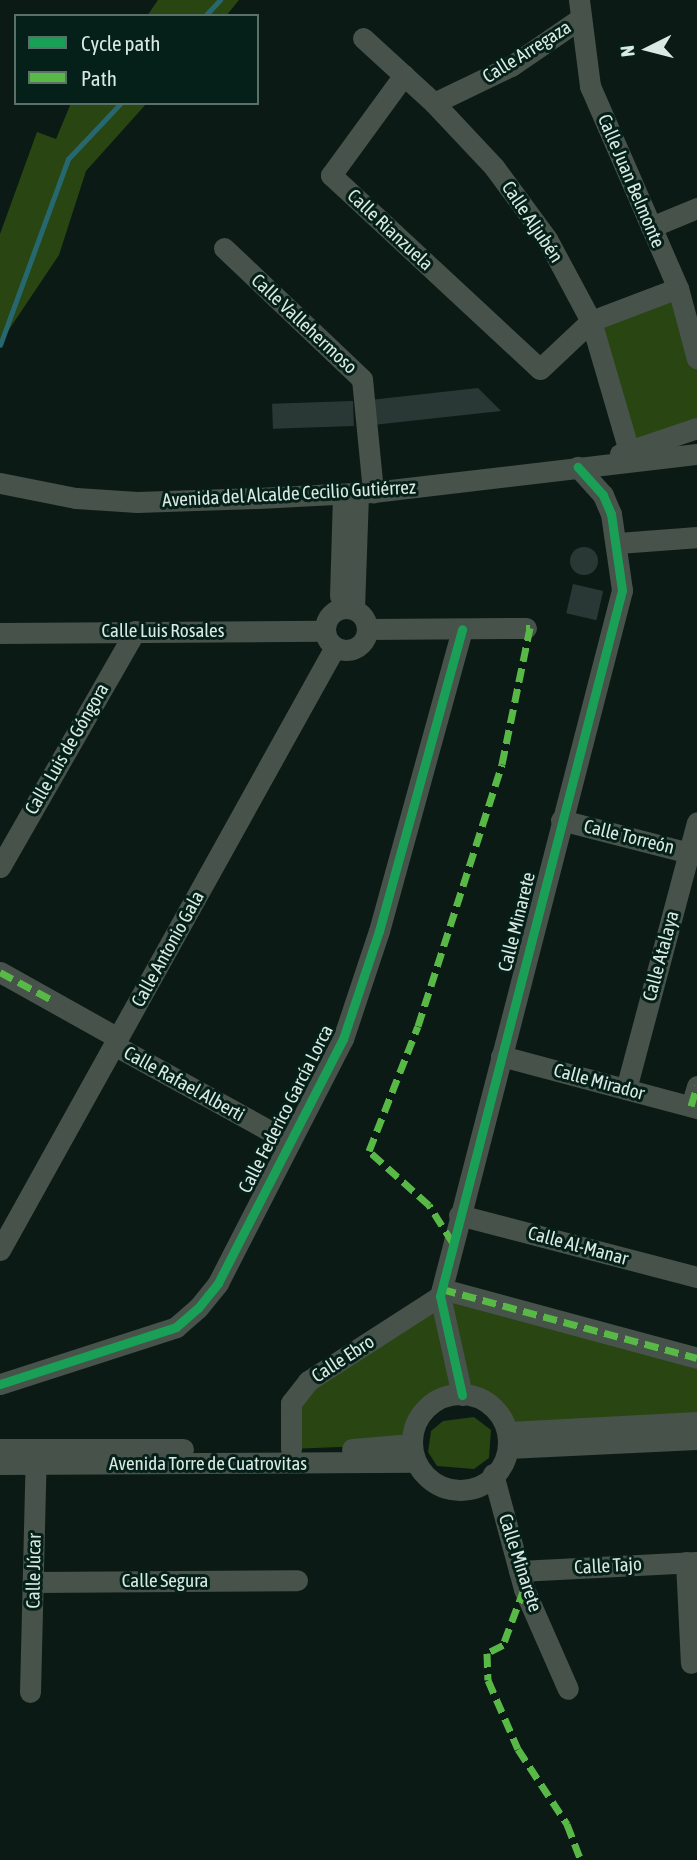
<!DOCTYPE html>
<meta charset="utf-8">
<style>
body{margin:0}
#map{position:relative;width:697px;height:1860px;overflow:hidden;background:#0b1a15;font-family:"Asap Condensed",sans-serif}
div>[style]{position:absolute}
.green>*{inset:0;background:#284512}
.stream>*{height:4.5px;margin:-2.25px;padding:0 2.25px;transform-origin:2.25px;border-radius:2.25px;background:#276870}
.building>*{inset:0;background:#293835;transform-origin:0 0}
.round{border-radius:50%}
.minor>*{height:21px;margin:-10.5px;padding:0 10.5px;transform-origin:10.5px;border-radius:10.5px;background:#46524a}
.minor>.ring{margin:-10.5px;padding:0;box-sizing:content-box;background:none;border:21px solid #46524a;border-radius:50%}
.quiet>*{height:7px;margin-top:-3.5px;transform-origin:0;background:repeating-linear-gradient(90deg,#58b947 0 14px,transparent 0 21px)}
.cycleway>*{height:9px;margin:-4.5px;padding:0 4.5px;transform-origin:4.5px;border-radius:4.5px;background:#1a9f57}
span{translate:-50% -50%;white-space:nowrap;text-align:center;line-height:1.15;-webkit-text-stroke:6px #052018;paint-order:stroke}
.street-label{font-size:19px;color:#d9e9e3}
.legend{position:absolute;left:14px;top:14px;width:245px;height:91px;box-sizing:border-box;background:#052018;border:2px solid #5a7069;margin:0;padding:9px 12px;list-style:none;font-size:21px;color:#d9e9e3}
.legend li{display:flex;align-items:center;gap:14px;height:35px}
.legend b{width:35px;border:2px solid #5a7069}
.north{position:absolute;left:613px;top:14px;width:70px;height:70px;-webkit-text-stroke:5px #052018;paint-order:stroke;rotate:264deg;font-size:19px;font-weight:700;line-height:28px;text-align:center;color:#d9e9e3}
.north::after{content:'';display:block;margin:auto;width:24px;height:32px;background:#d9e9e3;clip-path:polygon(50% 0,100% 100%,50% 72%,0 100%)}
</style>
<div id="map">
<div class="green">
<div style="clip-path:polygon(158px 0,239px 0,226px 16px,147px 16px)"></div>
<div style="clip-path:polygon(71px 103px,147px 103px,86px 171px,59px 255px,0 343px,0 234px,37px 132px,56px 139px)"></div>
<div style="clip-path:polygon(678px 288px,697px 359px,697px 428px,629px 451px,591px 321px)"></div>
<div style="clip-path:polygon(440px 1296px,697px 1358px,697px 1422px,507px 1432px,496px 1410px,462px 1395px,440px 1399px,427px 1408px,412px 1444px,291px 1449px,291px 1403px)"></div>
<div style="clip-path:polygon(474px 1417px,491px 1430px,489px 1458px,474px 1469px,437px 1466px,428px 1452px,431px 1431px,443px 1421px)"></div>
</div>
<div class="stream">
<div style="left:205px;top:16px;width:22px;rotate:-47deg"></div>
<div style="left:0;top:345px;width:198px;rotate:-69.9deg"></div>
<div style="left:68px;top:159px;width:77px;rotate:-46.6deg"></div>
</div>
<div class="building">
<div style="clip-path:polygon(478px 388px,501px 411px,373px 425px,370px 400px)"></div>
<div style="left:353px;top:401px;width:25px;height:81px;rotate:88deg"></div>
<div class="round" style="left:570px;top:547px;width:28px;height:28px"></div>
<div style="left:573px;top:584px;width:31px;height:30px;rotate:13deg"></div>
</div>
<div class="minor">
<div style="left:579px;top:0;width:87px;rotate:82.7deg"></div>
<div style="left:590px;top:86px;width:220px;rotate:66.5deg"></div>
<div style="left:678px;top:288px;width:73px;rotate:75deg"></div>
<div style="left:363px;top:38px;width:96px;rotate:42.5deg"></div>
<div style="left:434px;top:103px;width:88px;rotate:46.8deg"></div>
<div style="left:494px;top:167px;width:89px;rotate:53.6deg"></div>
<div style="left:547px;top:239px;width:93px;rotate:61.8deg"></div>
<div style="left:591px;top:321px;width:135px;rotate:73.7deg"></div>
<div style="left:404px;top:75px;width:124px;rotate:126.1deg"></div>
<div style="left:331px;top:175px;width:285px;rotate:42.9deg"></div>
<div style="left:540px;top:369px;width:70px;rotate:-43.3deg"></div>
<div style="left:591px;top:321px;width:93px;rotate:-20.8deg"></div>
<div style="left:434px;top:103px;width:85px;rotate:-25.7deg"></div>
<div style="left:511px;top:66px;width:85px;rotate:-34.4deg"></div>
<div style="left:651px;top:227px;width:50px;rotate:-22.4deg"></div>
<div style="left:224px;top:248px;width:190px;rotate:43.5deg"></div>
<div style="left:362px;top:379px;width:114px;rotate:84.4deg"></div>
<div style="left:620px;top:454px;width:81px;rotate:-18.7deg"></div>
<div style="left:0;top:483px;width:77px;rotate:11.2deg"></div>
<div style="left:76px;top:498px;width:61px;rotate:3.8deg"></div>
<div style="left:137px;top:502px;width:121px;rotate:-1.9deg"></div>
<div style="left:258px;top:498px;width:115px;rotate:-3deg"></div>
<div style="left:373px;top:492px;width:326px;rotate:-6.7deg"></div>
<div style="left:618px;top:543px;width:79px;rotate:-4.3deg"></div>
<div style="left:340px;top:596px;width:102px;rotate:-88.3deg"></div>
<div class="ring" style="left:325px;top:608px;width:21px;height:21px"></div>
<div style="left:354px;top:609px;width:116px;rotate:-88deg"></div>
<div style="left:367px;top:629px;width:159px;rotate:-0.4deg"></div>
<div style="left:0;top:633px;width:325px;rotate:-0.4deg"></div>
<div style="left:561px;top:820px;width:140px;rotate:14.4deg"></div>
<div style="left:0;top:867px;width:272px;rotate:-60.2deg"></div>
<div style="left:0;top:972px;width:135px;rotate:29.2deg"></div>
<div style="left:114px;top:1045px;width:201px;rotate:28.9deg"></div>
<div style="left:501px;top:1056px;width:203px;rotate:14.9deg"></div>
<div style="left:626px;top:1089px;width:276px;rotate:-75.1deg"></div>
<div style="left:691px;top:1106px;width:21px;rotate:-73deg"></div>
<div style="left:459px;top:1215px;width:246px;rotate:14.6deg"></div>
<div style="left:0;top:1250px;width:690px;rotate:-60.95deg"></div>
<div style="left:442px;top:1289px;width:264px;rotate:15.1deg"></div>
<div style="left:0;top:1384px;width:185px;rotate:-17.9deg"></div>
<div style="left:176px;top:1327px;width:29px;rotate:-41deg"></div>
<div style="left:198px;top:1308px;width:32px;rotate:-51deg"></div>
<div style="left:218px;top:1283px;width:274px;rotate:-62.9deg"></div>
<div style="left:343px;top:1039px;width:114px;rotate:-71.6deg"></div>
<div style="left:379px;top:931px;width:313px;rotate:-74.6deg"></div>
<div class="ring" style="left:412px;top:1394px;width:75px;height:75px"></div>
<div style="left:462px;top:1395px;width:101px;rotate:-102.5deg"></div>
<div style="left:440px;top:1296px;width:729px;rotate:-75.54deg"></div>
<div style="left:622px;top:590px;width:77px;rotate:-98.2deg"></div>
<div style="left:611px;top:514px;width:21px;rotate:-113deg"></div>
<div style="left:603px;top:495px;width:38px;rotate:-132deg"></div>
<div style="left:507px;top:1432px;width:190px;rotate:-3deg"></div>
<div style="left:508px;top:1448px;width:189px;rotate:-2.7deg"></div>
<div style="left:0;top:1449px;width:183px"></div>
<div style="left:291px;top:1449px;width:46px;rotate:-90deg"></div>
<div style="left:291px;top:1403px;width:28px;rotate:-52deg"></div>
<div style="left:308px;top:1381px;width:157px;rotate:-32.8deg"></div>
<div style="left:352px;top:1449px;width:60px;rotate:-4.8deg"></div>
<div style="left:0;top:1464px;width:416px;rotate:-0.3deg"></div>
<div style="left:493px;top:1474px;width:119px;rotate:74.9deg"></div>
<div style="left:524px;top:1589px;width:109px;rotate:66.3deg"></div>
<div style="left:686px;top:1562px;width:101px;rotate:87.2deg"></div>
<div style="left:519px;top:1571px;width:178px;rotate:-2.9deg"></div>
<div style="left:34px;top:1582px;width:263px;rotate:-0.4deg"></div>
<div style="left:30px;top:1692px;width:241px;rotate:-88.6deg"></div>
</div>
<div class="quiet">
<div style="left:0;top:972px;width:61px;rotate:28.2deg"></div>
<div style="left:691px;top:1106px;width:21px;rotate:-73deg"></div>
<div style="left:453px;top:1243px;width:45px;rotate:-122.3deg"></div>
<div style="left:429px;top:1205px;width:81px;rotate:-138deg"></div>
<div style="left:369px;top:1151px;width:134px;rotate:-68.6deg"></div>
<div style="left:418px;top:1026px;width:275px;rotate:-72.2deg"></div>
<div style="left:502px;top:764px;width:139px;rotate:-78.4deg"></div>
<div style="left:530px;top:628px;width:4px;rotate:180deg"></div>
<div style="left:442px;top:1289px;width:264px;rotate:15.1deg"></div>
<div style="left:524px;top:1589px;width:60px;rotate:110.6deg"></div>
<div style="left:503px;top:1645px;width:18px;rotate:153deg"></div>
<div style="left:487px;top:1653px;width:27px;rotate:88deg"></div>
<div style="left:488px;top:1680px;width:75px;rotate:66.5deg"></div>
<div style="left:518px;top:1749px;width:90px;rotate:56.8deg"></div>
<div style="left:567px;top:1824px;width:39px;rotate:69deg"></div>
</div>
<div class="cycleway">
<div style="left:0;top:1384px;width:185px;rotate:-17.9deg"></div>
<div style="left:176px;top:1327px;width:29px;rotate:-41deg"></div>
<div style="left:198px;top:1308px;width:32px;rotate:-51deg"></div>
<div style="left:218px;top:1283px;width:274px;rotate:-62.9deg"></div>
<div style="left:343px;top:1039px;width:114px;rotate:-71.6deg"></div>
<div style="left:379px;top:931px;width:313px;rotate:-74.6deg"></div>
<div style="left:462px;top:1395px;width:101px;rotate:-102.5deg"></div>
<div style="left:440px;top:1296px;width:729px;rotate:-75.54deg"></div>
<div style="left:622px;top:590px;width:77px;rotate:-98.2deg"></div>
<div style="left:611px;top:514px;width:21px;rotate:-113deg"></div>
<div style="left:603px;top:495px;width:38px;rotate:-132deg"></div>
</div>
<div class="street-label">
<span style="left:527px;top:52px;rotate:-32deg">Calle Arregaza</span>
<span style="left:631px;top:181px;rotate:67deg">Calle Juan Belmonte</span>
<span style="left:532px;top:222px;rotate:56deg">Calle Aljubén</span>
<span style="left:390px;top:230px;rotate:43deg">Calle Rianzuela</span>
<span style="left:304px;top:324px;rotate:43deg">Calle Vallehermoso</span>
<span style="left:289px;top:494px;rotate:-3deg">Avenida del Alcalde Cecilio Gutiérrez</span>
<span style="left:163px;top:631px">Calle Luis Rosales</span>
<span style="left:67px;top:749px;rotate:-60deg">Calle Luis de Góngora</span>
<span style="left:629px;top:837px;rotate:14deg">Calle Torreón</span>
<span style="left:517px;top:922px;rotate:-76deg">Calle Minarete</span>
<span style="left:168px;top:949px;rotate:-61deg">Calle Antonio Gala</span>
<span style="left:661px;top:956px;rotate:-75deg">Calle Atalaya</span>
<span style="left:599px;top:1082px;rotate:15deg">Calle Mirador</span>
<span style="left:184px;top:1084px;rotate:29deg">Calle Rafael Alberti</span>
<span style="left:286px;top:1109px;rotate:-63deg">Calle Federico García Lorca</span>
<span style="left:578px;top:1246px;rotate:15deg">Calle Al-Manar</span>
<span style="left:343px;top:1359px;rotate:-33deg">Calle Ebro</span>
<span style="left:208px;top:1464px">Avenida Torre de Cuatrovitas</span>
<span style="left:520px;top:1563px;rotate:72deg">Calle Minarete</span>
<span style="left:608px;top:1566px;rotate:-3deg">Calle Tajo</span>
<span style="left:34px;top:1571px;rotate:-89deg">Calle Júcar</span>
<span style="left:165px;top:1581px">Calle Segura</span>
</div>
<ul class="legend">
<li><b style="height:9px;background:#1a9f57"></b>Cycle path</li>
<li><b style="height:9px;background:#58b947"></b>Path</li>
</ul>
<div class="north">N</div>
</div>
